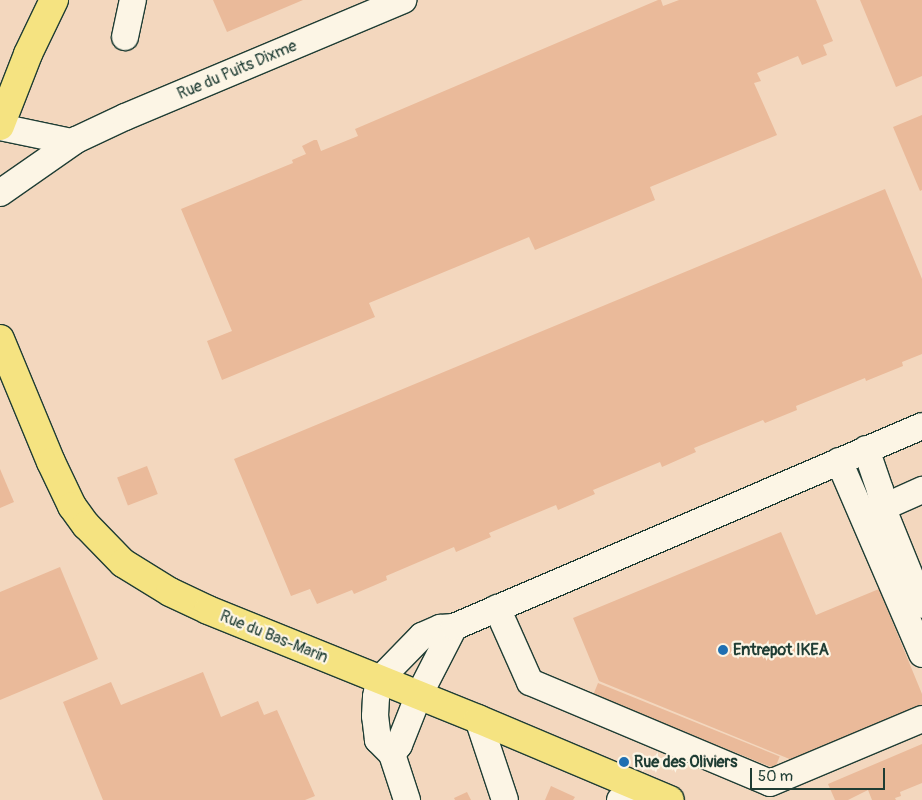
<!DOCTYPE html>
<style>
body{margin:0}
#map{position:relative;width:922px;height:800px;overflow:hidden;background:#f7e3ce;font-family:Pangolin,sans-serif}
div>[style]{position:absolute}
.built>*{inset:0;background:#f3d7be;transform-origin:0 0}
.building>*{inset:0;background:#eaba9a;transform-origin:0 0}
.roads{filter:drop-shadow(1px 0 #1f3d34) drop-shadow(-1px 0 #1f3d34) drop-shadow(0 1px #1f3d34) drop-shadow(0 -1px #1f3d34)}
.minor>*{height:26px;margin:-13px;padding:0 13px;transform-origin:13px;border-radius:13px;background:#fcf5e5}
.major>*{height:28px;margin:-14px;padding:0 14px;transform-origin:14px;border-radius:14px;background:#f5e381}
.dots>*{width:14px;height:14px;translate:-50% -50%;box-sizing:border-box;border:2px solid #fcf5e5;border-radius:50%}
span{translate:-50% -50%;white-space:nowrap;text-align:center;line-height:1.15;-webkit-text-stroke:4.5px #fcf5e5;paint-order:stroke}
.street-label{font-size:16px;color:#1f3d34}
.poi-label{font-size:16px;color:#1f3d34;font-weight:700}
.left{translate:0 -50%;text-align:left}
.scale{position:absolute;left:750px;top:768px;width:135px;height:22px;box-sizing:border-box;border:2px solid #1f3d34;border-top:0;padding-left:6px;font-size:15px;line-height:18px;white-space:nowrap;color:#1f3d34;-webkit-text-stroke:4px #fcf5e5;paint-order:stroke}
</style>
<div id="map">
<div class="built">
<div style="left:0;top:0;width:922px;height:800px"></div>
</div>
<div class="building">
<div style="clip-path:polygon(213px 0,303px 0,227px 32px)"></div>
<div style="clip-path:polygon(658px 0,661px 0,663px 6px,679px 0,816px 0,833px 41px,823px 45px,827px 55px,802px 65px,798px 56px,757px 73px,761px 81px,754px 83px,777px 135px,650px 187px,655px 200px,535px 250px,529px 237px,369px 303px,375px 317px,222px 380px,207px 341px,232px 331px,181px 209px,293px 163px,292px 160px,306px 154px,302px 146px,314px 140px,317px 140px,321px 151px,358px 136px,355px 129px)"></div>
<div style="clip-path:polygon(860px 0,922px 0,922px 76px,896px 87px)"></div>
<div style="clip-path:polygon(922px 115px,922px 190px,920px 191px,893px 127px)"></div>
<div style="clip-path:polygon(885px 189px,922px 279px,922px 354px,902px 362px,903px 366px,866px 381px,865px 378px,796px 406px,797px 410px,765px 423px,763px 420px,694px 448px,696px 452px,662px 467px,660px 462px,593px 490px,595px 494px,558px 510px,556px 505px,489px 533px,491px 537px,456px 552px,454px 547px,386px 576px,387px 580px,354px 594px,352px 590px,317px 604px,310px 589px,291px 596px,234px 459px)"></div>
<div style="left:147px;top:466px;width:30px;height:32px;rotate:69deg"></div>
<div style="clip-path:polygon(0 469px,14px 502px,0 508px)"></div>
<div style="clip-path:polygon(781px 532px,816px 615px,879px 589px,922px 694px,922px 706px,792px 760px,599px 681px,573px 618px)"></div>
<div style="clip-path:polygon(60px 567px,98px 659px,0 700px,0 592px)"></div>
<div style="clip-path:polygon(203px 672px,221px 717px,258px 701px,264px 715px,277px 710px,315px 796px,305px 800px,103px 800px,63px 702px,111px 682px,121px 705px)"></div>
<div style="left:598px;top:683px;width:196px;height:13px;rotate:22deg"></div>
<div style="clip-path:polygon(922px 744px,922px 783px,900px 792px,901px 796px,895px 798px,896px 800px,872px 800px,868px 790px,848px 800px,835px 800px,828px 784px)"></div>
<div style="clip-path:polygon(551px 786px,575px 797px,573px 800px,545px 800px)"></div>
<div style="clip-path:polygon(467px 792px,471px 800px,455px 800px,454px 798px)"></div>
</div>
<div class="roads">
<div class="minor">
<div style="left:125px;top:37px;width:38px;rotate:-78deg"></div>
<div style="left:0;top:127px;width:74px;rotate:11.8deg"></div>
<div style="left:0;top:193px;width:93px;rotate:-34.9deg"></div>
<div style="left:76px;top:140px;width:54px;rotate:-25.1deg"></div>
<div style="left:125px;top:117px;width:302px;rotate:-22.8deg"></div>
<div style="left:866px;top:449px;width:43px;rotate:71.1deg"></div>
<div style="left:880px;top:490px;width:25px;rotate:78deg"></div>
<div style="left:885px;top:514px;width:98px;rotate:67.9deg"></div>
<div style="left:839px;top:461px;width:210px;rotate:66.7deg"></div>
<div style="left:884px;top:507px;width:42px;rotate:-24.1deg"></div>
<div style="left:497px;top:608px;width:81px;rotate:66deg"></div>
<div style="left:530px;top:682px;width:260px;rotate:22.8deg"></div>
<div style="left:770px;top:783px;width:165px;rotate:-22.8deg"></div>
<div style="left:478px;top:719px;width:85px;rotate:71.6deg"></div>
<div style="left:392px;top:754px;width:11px;rotate:-52deg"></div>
<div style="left:399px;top:745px;width:52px;rotate:-68.4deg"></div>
<div style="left:418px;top:697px;width:79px;rotate:-62.8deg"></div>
<div style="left:407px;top:800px;width:48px;rotate:-108.1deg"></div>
<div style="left:392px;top:754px;width:20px;rotate:-135deg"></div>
<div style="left:378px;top:740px;width:24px;rotate:-97deg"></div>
<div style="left:375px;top:716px;width:19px;rotate:-87deg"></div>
<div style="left:376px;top:697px;width:17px;rotate:-80deg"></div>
<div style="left:379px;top:680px;width:62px;rotate:-45.7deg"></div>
<div style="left:422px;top:636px;width:20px;rotate:-24deg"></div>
<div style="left:440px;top:628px;width:14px;rotate:-4deg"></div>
<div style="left:454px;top:627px;width:509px;rotate:-23.24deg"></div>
<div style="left:620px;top:800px;width:22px;rotate:-39deg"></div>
</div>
<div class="major">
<div style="left:0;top:126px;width:77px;rotate:-68.7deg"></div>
<div style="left:28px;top:54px;width:60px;rotate:-64.3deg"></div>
<div style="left:0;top:339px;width:133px;rotate:67.5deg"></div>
<div style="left:51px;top:462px;width:49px;rotate:64.5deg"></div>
<div style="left:72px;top:506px;width:24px;rotate:54deg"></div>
<div style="left:86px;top:525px;width:53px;rotate:45.8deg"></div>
<div style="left:123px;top:563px;width:55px;rotate:31.7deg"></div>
<div style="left:170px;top:592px;width:42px;rotate:25.3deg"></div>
<div style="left:208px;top:610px;width:291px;rotate:22deg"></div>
<div style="left:478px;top:719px;width:208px;rotate:22.9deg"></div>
</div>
</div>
<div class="dots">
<div style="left:723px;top:650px;background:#1f6fb2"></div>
<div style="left:624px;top:762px;background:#1f6fb2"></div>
</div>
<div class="street-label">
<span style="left:237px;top:70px;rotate:-23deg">Rue du Puits Dixme</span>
<span style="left:274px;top:637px;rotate:22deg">Rue du Bas-Marin</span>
</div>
<div class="poi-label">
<span class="left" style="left:733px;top:650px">Entrepot IKEA</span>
<span class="left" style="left:634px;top:762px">Rue des Oliviers</span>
</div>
<div class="scale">50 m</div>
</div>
